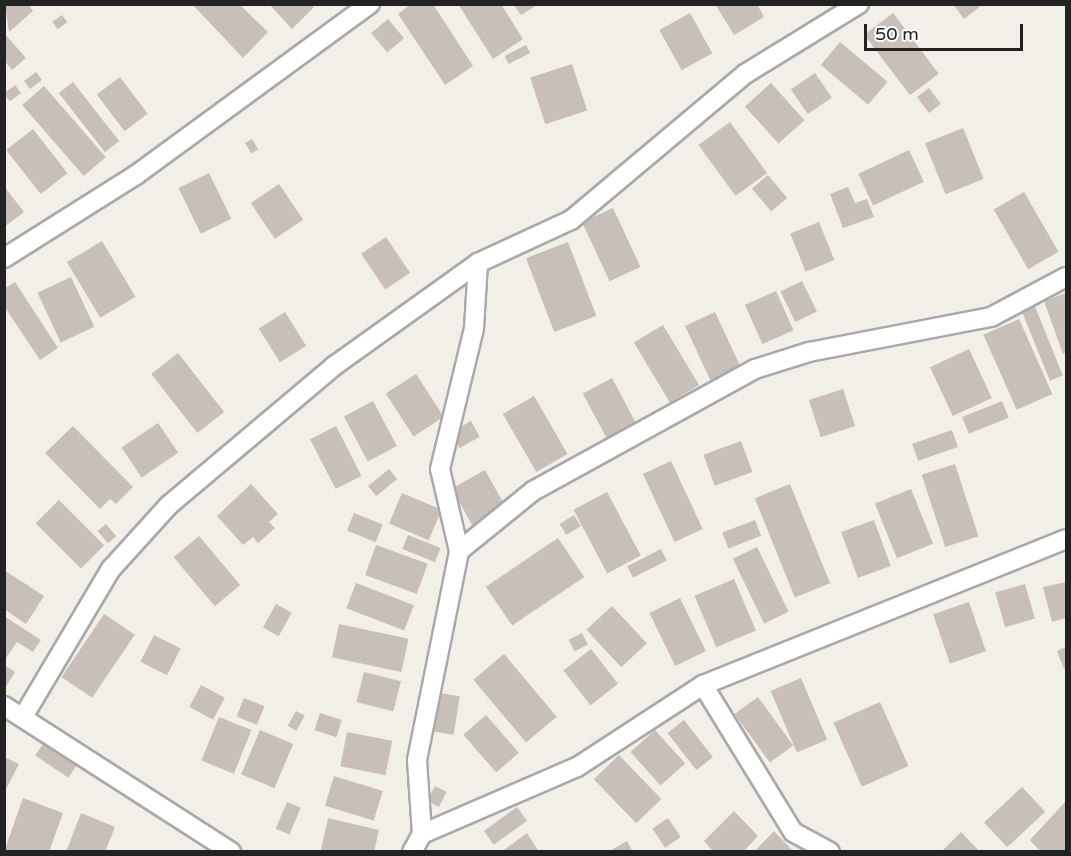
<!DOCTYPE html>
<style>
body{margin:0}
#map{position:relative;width:1071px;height:856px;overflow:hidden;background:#f2efe9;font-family:"Varela Round",sans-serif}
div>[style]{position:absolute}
.building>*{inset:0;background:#c7bfb8;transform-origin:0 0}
.roads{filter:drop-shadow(2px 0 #a9a9a9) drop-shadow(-2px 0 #a9a9a9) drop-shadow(0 2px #a9a9a9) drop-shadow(0 -2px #a9a9a9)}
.street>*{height:18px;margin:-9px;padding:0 9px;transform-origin:9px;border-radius:9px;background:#fff}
span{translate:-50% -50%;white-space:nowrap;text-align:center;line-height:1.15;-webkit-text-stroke:4.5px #fff;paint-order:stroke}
.frame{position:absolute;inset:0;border:6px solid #222;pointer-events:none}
.scale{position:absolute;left:864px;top:24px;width:159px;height:27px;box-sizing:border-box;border:3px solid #222;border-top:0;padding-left:8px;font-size:18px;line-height:21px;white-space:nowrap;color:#222;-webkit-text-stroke:4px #fff;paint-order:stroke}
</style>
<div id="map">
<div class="building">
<div style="clip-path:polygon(5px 4px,28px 4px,33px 11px,9px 32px)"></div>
<div style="clip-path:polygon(192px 4px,239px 4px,268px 32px,243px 58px)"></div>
<div style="clip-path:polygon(269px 4px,311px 4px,314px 7px,292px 29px)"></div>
<div style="clip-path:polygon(411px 4px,433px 4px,473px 66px,445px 85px,398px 14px)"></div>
<div style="clip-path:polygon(458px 4px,501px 4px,523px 39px,493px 59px)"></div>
<div style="clip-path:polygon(715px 4px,757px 4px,764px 17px,734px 35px)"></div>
<div style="clip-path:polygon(953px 4px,983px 4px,964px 19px)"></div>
<div style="clip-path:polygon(514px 5px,537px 5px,521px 15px)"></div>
<div style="left:690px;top:13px;width:46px;height:35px;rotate:61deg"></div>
<div style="left:893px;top:13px;width:76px;height:36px;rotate:53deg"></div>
<div style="left:62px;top:15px;width:9px;height:12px;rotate:54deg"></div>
<div style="left:388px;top:19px;width:25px;height:22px;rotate:50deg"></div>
<div style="clip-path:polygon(4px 33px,26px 58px,12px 70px,4px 60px)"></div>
<div style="left:840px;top:42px;width:62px;height:30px;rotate:40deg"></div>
<div style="left:526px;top:45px;width:9px;height:24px;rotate:63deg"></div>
<div style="left:572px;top:64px;width:49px;height:44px;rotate:72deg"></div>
<div style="left:36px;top:72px;width:10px;height:15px;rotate:53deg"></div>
<div style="left:815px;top:73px;width:30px;height:29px;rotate:56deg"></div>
<div style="left:120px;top:77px;width:46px;height:29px;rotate:53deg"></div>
<div style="left:73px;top:82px;width:75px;height:18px;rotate:52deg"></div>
<div style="left:771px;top:83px;width:50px;height:35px;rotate:48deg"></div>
<div style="left:15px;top:85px;width:10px;height:14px;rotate:53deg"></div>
<div style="left:44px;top:86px;width:94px;height:29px;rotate:49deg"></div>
<div style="left:929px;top:88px;width:20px;height:15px;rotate:53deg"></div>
<div style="left:730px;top:122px;width:63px;height:39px;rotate:54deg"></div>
<div style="left:963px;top:128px;width:55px;height:41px;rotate:68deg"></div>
<div style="left:33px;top:129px;width:56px;height:34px;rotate:52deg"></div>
<div style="left:252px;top:139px;width:12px;height:8px;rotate:59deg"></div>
<div style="left:909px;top:150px;width:35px;height:56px;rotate:65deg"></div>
<div style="left:209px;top:173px;width:51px;height:34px;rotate:64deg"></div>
<div style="left:768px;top:175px;width:30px;height:21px;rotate:50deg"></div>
<div style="left:279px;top:184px;width:43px;height:34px;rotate:56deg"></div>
<div style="clip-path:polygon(4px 186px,24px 212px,4px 227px)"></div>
<div style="clip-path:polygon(848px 187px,855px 203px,867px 199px,874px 217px,843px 228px,830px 194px)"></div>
<div style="left:1024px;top:192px;width:69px;height:35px;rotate:60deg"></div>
<div style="left:613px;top:208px;width:65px;height:34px;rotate:65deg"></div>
<div style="left:819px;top:222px;width:41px;height:31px;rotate:68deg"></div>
<div style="left:386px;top:237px;width:43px;height:30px;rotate:56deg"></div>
<div style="left:102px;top:241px;width:65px;height:41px;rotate:59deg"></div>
<div style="left:568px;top:242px;width:79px;height:45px;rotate:69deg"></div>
<div style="left:71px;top:277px;width:55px;height:37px;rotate:65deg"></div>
<div style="left:802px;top:281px;width:34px;height:24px;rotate:64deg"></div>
<div style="clip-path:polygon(15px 282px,58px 348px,40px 360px,4px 306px,4px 289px)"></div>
<div style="left:776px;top:291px;width:43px;height:34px;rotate:66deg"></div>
<div style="clip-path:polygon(1066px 293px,1066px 352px,1063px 354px,1044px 301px)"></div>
<div style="left:1034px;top:304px;width:77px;height:14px;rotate:68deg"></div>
<div style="left:285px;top:312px;width:40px;height:31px;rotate:58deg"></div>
<div style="left:715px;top:312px;width:60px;height:33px;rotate:65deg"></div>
<div style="left:1019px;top:319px;width:82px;height:39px;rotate:66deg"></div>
<div style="left:663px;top:325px;width:70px;height:34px;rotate:59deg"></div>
<div style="left:969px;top:349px;width:54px;height:43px;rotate:65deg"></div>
<div style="left:178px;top:353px;width:75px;height:34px;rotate:52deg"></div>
<div style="left:416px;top:374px;width:51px;height:36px;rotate:57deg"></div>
<div style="left:612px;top:378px;width:52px;height:33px;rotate:62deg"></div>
<div style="left:843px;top:389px;width:39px;height:36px;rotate:72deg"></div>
<div style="left:534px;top:396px;width:67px;height:36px;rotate:60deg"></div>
<div style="left:373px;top:401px;width:51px;height:33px;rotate:62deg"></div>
<div style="left:1002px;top:401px;width:18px;height:43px;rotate:68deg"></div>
<div style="left:471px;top:421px;width:18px;height:23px;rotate:61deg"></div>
<div style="left:158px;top:423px;width:36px;height:44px;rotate:56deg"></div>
<div style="clip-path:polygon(73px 426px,133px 487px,116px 504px,110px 499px,100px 509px,45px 453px)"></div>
<div style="left:336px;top:426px;width:56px;height:29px;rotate:63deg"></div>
<div style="left:952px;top:430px;width:18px;height:42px;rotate:71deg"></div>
<div style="left:741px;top:441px;width:33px;height:40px;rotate:70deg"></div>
<div style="left:671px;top:461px;width:75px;height:31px;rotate:65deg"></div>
<div style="left:955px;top:464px;width:76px;height:35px;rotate:72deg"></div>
<div style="left:389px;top:469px;width:13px;height:27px;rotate:51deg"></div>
<div style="left:485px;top:470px;width:43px;height:38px;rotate:61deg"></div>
<div style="clip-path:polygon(251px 484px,278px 514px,269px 522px,275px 528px,258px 543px,253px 537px,243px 545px,217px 516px)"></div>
<div style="left:790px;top:484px;width:107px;height:38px;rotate:68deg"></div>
<div style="left:911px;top:489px;width:59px;height:39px;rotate:68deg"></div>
<div style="left:607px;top:492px;width:72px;height:38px;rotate:62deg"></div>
<div style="left:402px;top:493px;width:43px;height:33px;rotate:23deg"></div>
<div style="left:59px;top:500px;width:64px;height:33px;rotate:45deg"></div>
<div style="left:354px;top:513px;width:31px;height:19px;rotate:22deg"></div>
<div style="left:574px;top:515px;width:13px;height:17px;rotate:58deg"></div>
<div style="left:755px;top:520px;width:17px;height:35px;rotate:69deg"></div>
<div style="left:874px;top:520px;width:49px;height:35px;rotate:70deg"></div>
<div style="left:106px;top:524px;width:16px;height:11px;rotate:50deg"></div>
<div style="left:408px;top:535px;width:35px;height:15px;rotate:22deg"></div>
<div style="left:199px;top:536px;width:64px;height:33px;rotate:50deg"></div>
<div style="left:558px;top:538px;width:47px;height:87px;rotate:56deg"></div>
<div style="left:376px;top:545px;width:55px;height:32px;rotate:20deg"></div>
<div style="left:757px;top:547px;width:72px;height:27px;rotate:64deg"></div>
<div style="left:661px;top:549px;width:13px;height:38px;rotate:63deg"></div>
<div style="clip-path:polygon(4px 570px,44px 596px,26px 624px,4px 609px)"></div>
<div style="left:734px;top:579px;width:56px;height:43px;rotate:67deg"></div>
<div style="clip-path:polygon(1066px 582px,1066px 618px,1052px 622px,1043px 587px)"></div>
<div style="left:356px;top:583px;width:62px;height:27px;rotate:21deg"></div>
<div style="left:1025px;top:584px;width:36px;height:31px;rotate:74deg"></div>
<div style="left:680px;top:598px;width:59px;height:34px;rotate:64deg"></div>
<div style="left:969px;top:602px;width:52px;height:38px;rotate:71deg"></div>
<div style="left:276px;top:604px;width:18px;height:27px;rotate:29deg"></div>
<div style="left:612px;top:606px;width:51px;height:35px;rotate:47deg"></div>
<div style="left:104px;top:614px;width:37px;height:76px;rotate:34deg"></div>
<div style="clip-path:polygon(4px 616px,41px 640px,33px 652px,17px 642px,4px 661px)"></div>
<div style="left:339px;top:624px;width:71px;height:34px;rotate:12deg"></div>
<div style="left:582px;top:633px;width:13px;height:15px;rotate:63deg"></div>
<div style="left:154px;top:635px;width:30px;height:30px;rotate:27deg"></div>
<div style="clip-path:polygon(1066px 647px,1066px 668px,1064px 669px,1057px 651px)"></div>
<div style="left:591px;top:649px;width:44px;height:35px;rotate:52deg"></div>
<div style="left:504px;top:654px;width:82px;height:40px;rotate:50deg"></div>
<div style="clip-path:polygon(4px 665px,15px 672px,4px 690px)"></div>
<div style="left:364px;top:672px;width:38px;height:31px;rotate:14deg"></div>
<div style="left:801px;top:678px;width:67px;height:33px;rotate:67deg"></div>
<div style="left:201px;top:685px;width:27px;height:25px;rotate:28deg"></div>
<div style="left:440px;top:693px;width:20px;height:39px;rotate:9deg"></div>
<div style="left:758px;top:697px;width:60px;height:29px;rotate:54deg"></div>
<div style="left:244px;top:698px;width:22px;height:20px;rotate:22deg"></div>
<div style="left:880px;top:702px;width:70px;height:51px;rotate:66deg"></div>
<div style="left:296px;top:711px;width:10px;height:17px;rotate:29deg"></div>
<div style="left:320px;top:713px;width:23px;height:18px;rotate:18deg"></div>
<div style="left:486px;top:715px;width:50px;height:30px;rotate:49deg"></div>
<div style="left:219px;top:717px;width:35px;height:47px;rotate:22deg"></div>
<div style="left:684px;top:720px;width:47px;height:21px;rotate:52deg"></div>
<div style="left:260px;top:730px;width:36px;height:48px;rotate:23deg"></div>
<div style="left:655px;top:730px;width:45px;height:33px;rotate:48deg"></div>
<div style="left:347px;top:732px;width:46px;height:35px;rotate:11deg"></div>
<div style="left:47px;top:738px;width:40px;height:21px;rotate:34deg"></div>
<div style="left:619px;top:755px;width:61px;height:35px;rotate:46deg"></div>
<div style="clip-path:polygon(4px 757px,19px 764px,4px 793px)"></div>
<div style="left:334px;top:776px;width:51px;height:31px;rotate:17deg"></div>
<div style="left:435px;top:786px;width:13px;height:17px;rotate:27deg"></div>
<div style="left:1022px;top:787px;width:34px;height:52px;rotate:47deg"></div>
<div style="clip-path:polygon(23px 798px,63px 813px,49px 852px,4px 852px)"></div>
<div style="clip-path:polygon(1066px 801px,1066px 852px,1041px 852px,1030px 840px)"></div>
<div style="left:287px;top:802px;width:15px;height:29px;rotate:23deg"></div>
<div style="left:517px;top:807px;width:17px;height:41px;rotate:54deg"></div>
<div style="clip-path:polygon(734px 811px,758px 836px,743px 852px,714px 852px,704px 841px)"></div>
<div style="clip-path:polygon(81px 813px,115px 827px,105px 852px,66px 852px)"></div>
<div style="clip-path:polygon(328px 818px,379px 830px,374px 852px,321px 850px)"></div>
<div style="left:668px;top:818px;width:23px;height:19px;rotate:56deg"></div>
<div style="clip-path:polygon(774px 831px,794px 852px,754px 852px)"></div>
<div style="clip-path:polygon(961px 832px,980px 852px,941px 852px)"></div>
<div style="clip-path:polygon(527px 833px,539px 852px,501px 852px)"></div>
<div style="clip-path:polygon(627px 841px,633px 852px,608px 852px)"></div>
</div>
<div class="roads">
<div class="street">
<div style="left:4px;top:258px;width:156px;rotate:-32.2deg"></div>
<div style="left:136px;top:175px;width:290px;rotate:-36.2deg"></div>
<div style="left:459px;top:551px;width:95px;rotate:-39deg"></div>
<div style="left:533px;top:491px;width:253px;rotate:-28.8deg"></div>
<div style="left:755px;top:369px;width:57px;rotate:-17.5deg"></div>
<div style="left:809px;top:352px;width:185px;rotate:-10.9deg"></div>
<div style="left:991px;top:317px;width:85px;rotate:-28.1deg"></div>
<div style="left:703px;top:685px;width:172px;rotate:58.5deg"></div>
<div style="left:793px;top:832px;width:42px;rotate:28.4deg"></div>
<div style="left:4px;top:706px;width:270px;rotate:32.7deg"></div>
<div style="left:23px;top:717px;width:172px;rotate:-59.3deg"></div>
<div style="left:111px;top:569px;width:86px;rotate:-47.8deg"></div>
<div style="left:169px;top:505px;width:216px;rotate:-40.1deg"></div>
<div style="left:334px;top:366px;width:177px;rotate:-35.6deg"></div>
<div style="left:422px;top:834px;width:169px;rotate:-23.4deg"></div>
<div style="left:577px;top:767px;width:150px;rotate:-33.1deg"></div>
<div style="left:703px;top:685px;width:391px;rotate:-21.9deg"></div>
<div style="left:412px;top:852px;width:21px;rotate:-61deg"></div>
<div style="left:422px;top:834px;width:74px;rotate:-93.9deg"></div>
<div style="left:417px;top:760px;width:213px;rotate:-78.6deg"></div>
<div style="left:459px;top:551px;width:84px;rotate:-103deg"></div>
<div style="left:440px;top:469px;width:145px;rotate:-76.4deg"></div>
<div style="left:474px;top:328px;width:65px;rotate:-86.5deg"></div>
<div style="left:478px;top:263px;width:102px;rotate:-24.8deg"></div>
<div style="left:571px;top:220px;width:227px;rotate:-40deg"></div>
<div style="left:745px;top:74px;width:134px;rotate:-31.6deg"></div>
</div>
</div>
<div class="frame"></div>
<div class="scale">50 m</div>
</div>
